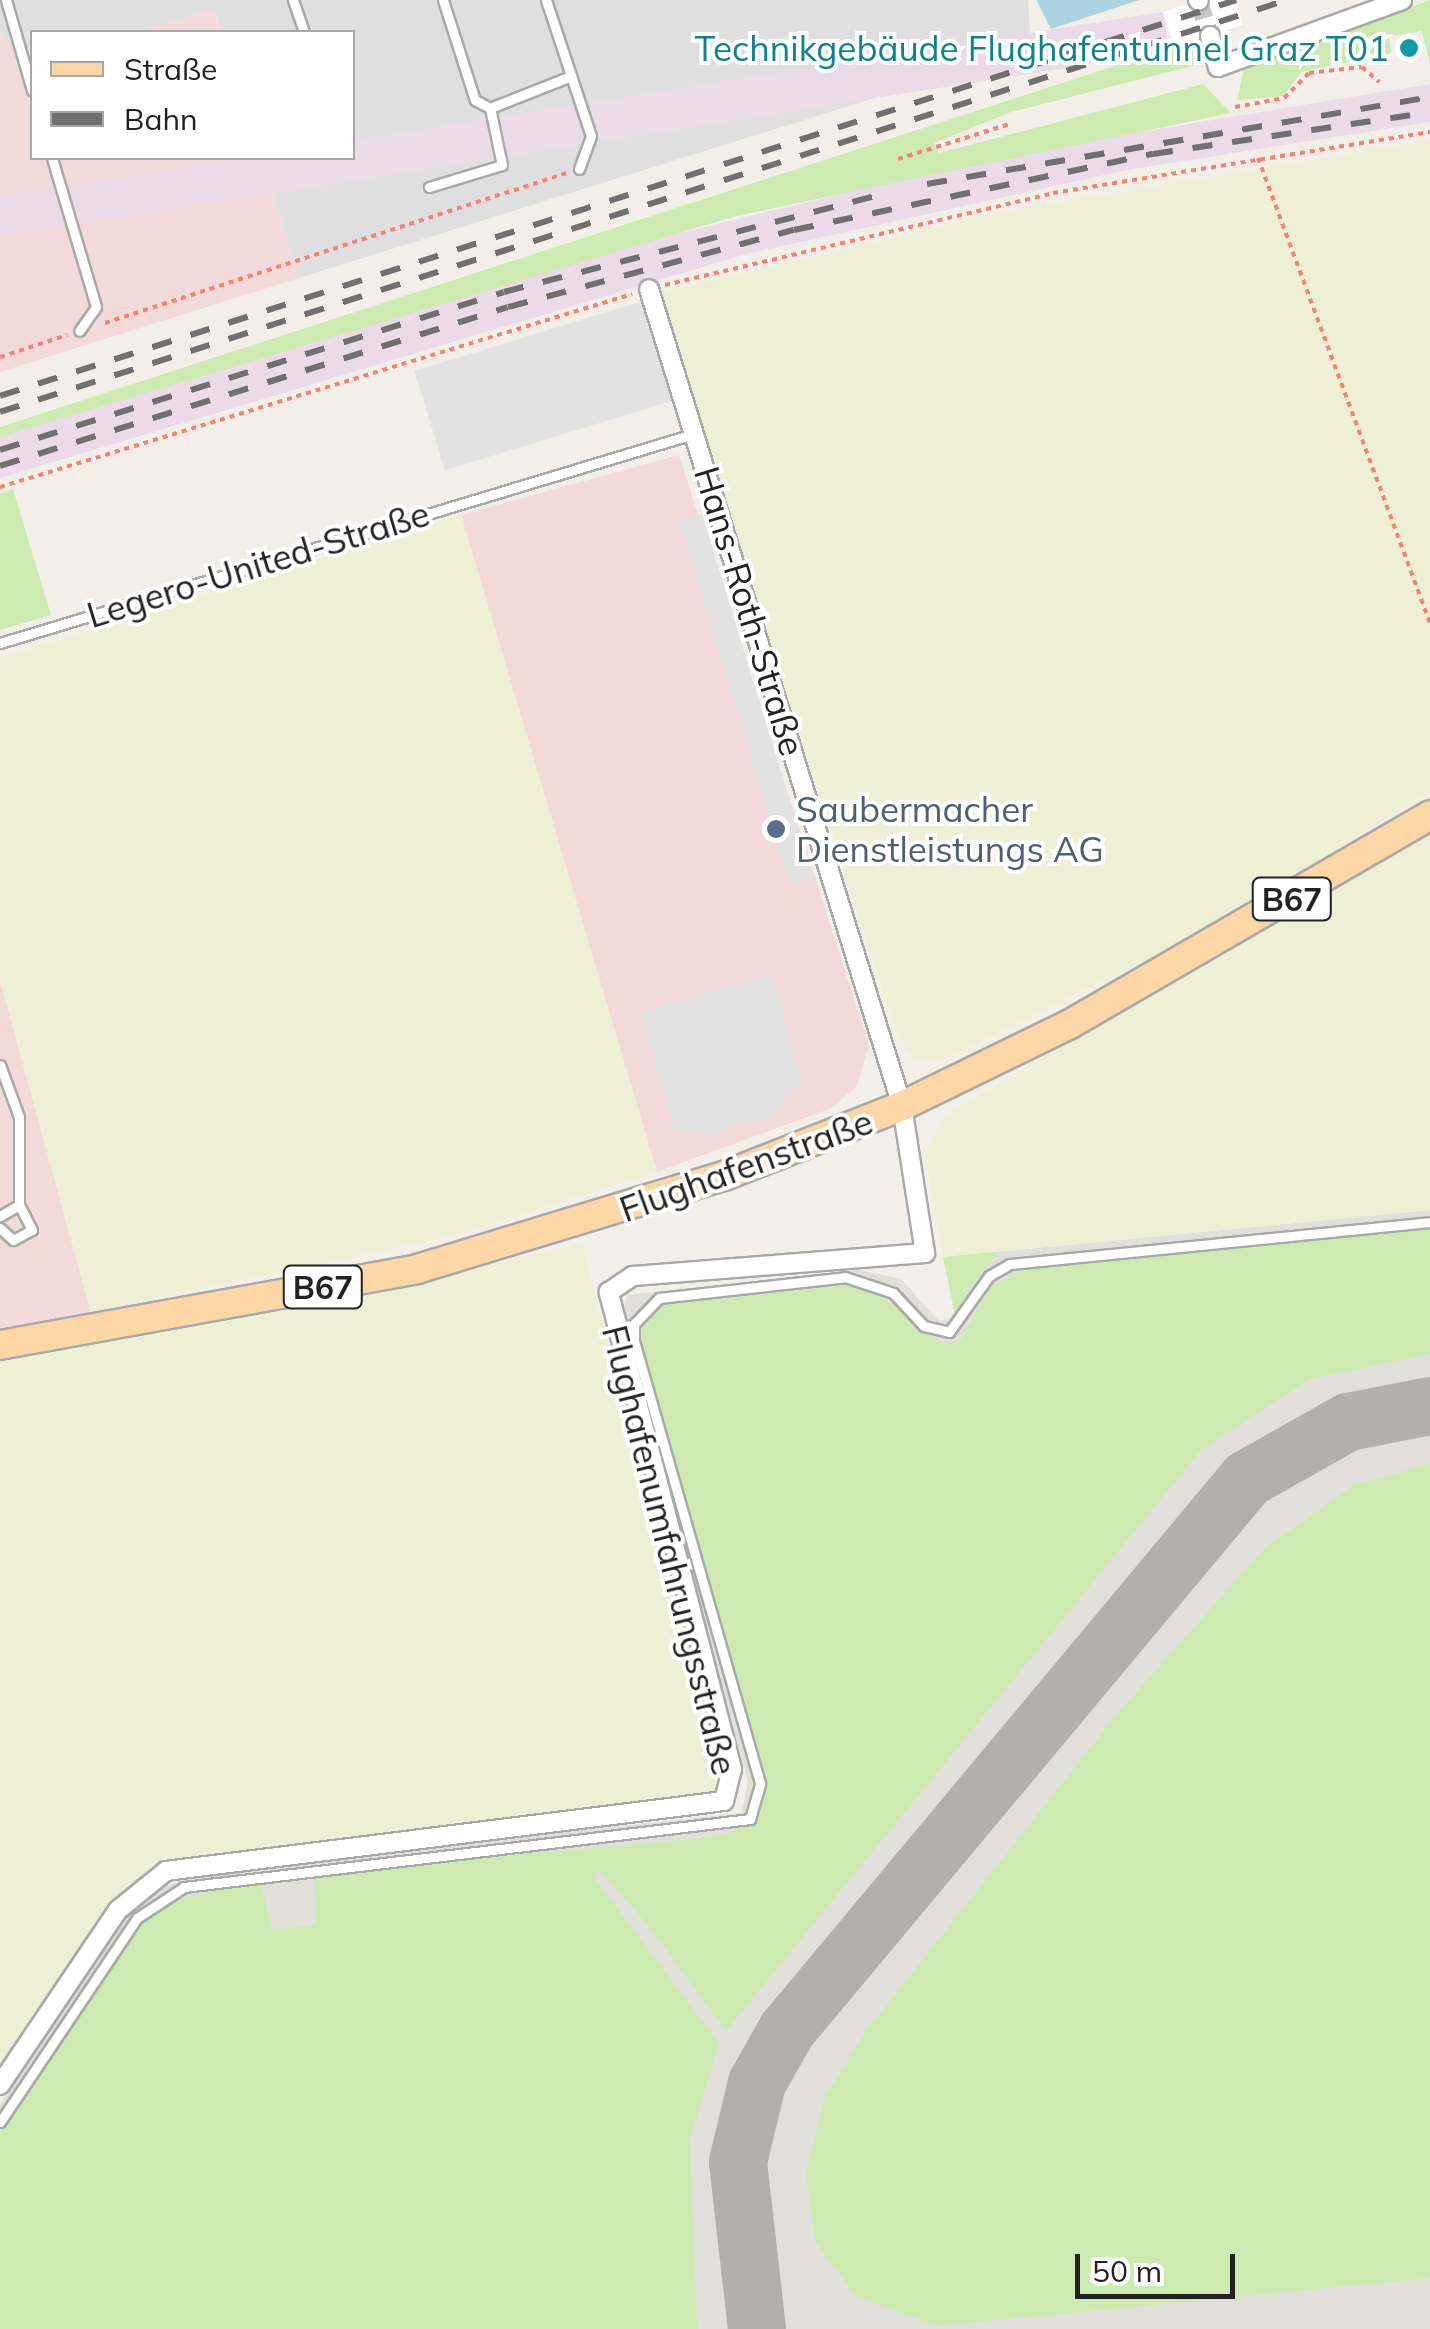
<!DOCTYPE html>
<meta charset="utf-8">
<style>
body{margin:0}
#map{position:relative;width:1430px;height:2329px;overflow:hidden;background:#f2efe9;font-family:Mulish,sans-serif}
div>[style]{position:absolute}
.residential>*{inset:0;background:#e0dfdf}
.commercial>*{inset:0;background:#f2dad9}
.industrial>*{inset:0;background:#ebdbe8;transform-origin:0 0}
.airport>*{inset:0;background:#e1dfda}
.farmland>*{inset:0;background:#eef0d5}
.grass>*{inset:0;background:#cdebb0}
.parking>*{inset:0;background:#e2e2e2;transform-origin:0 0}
.water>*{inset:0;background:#aad3df}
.pier>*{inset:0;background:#fff}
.taxiway>*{height:58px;margin:-29px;padding:0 29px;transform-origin:29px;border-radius:29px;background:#b1b0ac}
.minor-tunnel>*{height:18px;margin-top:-9px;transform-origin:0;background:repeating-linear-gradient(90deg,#c8c6c1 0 18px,transparent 0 27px)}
.path>*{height:4px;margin-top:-2px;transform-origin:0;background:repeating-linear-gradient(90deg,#fa8072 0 5px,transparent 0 10px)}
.roads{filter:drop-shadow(2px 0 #a9a9a9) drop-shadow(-2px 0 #a9a9a9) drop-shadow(0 2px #a9a9a9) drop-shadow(0 -2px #a9a9a9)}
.service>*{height:9px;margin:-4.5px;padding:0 4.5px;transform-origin:4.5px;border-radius:4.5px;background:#fff}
.minor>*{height:18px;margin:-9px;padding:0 9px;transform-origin:9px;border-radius:9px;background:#fff}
.primary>*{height:28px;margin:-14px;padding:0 14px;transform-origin:14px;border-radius:14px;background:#fcd6a4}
.rail>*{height:6px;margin-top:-3px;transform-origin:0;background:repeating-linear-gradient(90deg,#707070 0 20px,transparent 0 40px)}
.dots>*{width:28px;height:28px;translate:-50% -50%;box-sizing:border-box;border:5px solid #fff;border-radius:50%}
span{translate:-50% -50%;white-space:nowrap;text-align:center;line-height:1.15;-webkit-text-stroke:8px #fff;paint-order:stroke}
.shield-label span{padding:2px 8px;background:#fff;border:2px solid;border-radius:8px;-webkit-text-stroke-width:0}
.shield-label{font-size:32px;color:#222;font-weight:700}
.culture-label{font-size:35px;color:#0d838f}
.right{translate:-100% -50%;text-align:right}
.street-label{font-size:35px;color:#222}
.service-label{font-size:35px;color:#4e5e75}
.left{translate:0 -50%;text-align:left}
.legend{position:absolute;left:30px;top:30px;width:325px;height:130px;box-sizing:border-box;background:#fff;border:2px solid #a7a7a7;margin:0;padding:12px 18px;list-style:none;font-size:30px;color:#222}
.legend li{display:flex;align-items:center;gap:20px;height:50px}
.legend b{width:50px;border:2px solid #a7a7a7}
.scale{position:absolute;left:1075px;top:2254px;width:160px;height:45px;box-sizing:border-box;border:5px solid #222;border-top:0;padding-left:12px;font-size:30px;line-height:35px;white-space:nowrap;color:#222;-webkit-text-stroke:8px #fff;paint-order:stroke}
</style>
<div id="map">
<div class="residential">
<div style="clip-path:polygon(0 0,1028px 0,1031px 49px,299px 278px,261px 158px,352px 158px,352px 32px,221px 32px,214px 10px,138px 32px,32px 32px,27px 65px,0 34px)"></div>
</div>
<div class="commercial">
<div style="clip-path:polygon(214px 10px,221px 32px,138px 32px)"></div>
<div style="clip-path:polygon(0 34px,32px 64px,32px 158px,261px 158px,299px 278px,0 372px)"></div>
<div style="clip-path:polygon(679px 455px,869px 1045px,857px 1086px,832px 1108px,657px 1172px,461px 515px)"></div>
<div style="clip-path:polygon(0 980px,91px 1313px,0 1330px)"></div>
</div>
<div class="industrial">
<div style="left:1163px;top:12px;width:40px;height:1221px;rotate:81deg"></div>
<div style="clip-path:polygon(1430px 84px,1430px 122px,1127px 170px,746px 254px,0 478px,0 437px,598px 253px,1007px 154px)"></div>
</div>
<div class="airport">
<div style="clip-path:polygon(1430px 1210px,1430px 2329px,0 2329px,0 2104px,120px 1922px,153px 1891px,213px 1869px,742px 1813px,748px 1781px,621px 1328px,627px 1295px,859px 1270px,901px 1279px,939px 1321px,956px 1318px,943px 1257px)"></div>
</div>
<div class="farmland">
<div style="clip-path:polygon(1430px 140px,1430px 792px,1200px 933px,945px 1060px,916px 1060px,897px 1036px,658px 293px,994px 213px)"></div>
<div style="clip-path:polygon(461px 515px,657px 1172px,453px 1236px,91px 1312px,0 979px,0 658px)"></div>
<div style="clip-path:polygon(1430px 831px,1430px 1210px,943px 1257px,925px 1155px,943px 1116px)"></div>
<div style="clip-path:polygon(582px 1242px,722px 1786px,696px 1804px,164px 1862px,103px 1919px,0 2072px,0 1362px,386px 1291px)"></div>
</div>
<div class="grass">
<div style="clip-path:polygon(1430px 0,1430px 64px,1422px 31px,1389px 36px,1391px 53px,1301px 72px,1283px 96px,1237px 100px,1244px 69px)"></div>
<div style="clip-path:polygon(1201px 38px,1193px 66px,1011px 112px,934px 143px,939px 153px,1203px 84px,1231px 113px,736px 216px,0 437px,0 427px)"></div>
<div style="clip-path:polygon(13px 489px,51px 615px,0 630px,0 493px)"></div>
<div style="clip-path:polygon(1430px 1226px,1430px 1354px,1310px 1379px,1202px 1449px,726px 2031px,648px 1925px,600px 1871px,594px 1877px,719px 2043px,690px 2139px,697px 2329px,0 2329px,0 2132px,136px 1927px,170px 1901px,260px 1880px,272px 1929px,316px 1925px,315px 1881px,324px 1872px,716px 1837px,757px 1823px,767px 1789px,644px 1354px,641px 1332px,662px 1305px,850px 1285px,878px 1293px,944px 1344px,961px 1340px,990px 1287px,1025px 1267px)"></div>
<div style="clip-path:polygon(999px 1252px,965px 1293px,956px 1319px,943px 1257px)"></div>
<div style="clip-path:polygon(1430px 1464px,1430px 2278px,938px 2326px,857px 2297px,816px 2243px,806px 2173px,826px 2095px,867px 2030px,1117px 1714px,1264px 1549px,1354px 1485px)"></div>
</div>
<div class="parking">
<div style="left:643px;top:301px;width:104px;height:239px;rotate:73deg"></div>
<div style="left:702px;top:514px;width:381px;height:24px;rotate:73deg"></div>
<div style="clip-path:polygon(772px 974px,802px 1080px,765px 1122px,739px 1121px,713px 1137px,675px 1129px,641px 1012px)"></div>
</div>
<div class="water">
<div style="clip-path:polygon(1139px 0,1051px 29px,1037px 1px,1037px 0)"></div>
</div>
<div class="pier">
<div style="clip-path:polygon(1202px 0,1235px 0,1243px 25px,1174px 47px,1163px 12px)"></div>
</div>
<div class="taxiway">
<div style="left:757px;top:2329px;width:168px;rotate:-96.5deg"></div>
<div style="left:738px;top:2162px;width:81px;rotate:-76.5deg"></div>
<div style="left:757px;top:2083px;width:61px;rotate:-60.5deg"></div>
<div style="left:787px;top:2030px;width:718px;rotate:-50.14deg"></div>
<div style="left:1247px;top:1479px;width:116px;rotate:-29.4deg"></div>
<div style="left:1348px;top:1422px;width:84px;rotate:-11deg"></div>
</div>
<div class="minor-tunnel">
<div style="left:1199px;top:1px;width:37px;rotate:73deg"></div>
</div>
<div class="path">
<div style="left:1235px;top:107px;width:50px;rotate:-10.4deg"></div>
<div style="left:1284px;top:98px;width:35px;rotate:-45deg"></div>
<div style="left:1309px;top:73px;width:53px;rotate:-6.5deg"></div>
<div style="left:1362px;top:67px;width:23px;rotate:41deg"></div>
<div style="left:1258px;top:158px;width:496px;rotate:69.7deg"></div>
<div style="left:898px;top:159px;width:117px;rotate:-17.4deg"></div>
<div style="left:665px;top:285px;width:399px;rotate:-13.3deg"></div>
<div style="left:1053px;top:193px;width:382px;rotate:-9.2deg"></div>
<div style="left:105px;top:323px;width:485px;rotate:-18deg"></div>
<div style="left:0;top:357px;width:71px;rotate:-18.2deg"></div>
<div style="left:0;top:487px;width:661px;rotate:-16.98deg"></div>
</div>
<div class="roads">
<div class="service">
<div style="left:6px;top:0;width:94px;rotate:73.9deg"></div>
<div style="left:293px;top:0;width:34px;rotate:71deg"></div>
<div style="left:443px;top:0;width:105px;rotate:72.3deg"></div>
<div style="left:475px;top:100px;width:17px;rotate:28deg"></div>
<div style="left:490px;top:108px;width:87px;rotate:-21.6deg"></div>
<div style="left:546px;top:0;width:143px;rotate:71.7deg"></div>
<div style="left:591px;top:136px;width:35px;rotate:110deg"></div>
<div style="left:52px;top:158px;width:155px;rotate:73.5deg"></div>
<div style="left:96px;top:307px;width:29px;rotate:125deg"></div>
<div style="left:429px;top:187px;width:76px;rotate:-16.8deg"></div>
<div style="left:502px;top:165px;width:58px;rotate:-101.9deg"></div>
<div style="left:0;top:643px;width:724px;rotate:-16.78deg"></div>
<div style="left:0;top:1065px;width:55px;rotate:69.9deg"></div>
<div style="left:19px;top:1117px;width:88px;rotate:90deg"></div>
<div style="left:0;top:1216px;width:22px;rotate:-30deg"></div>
<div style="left:0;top:1228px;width:18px;rotate:43deg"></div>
<div style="left:13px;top:1240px;width:21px;rotate:-28deg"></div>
<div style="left:32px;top:1230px;width:28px;rotate:-117deg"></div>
<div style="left:0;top:2122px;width:246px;rotate:-56.1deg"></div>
<div style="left:137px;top:1918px;width:56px;rotate:-33.4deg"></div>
<div style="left:184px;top:1887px;width:570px;rotate:-6.85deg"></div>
<div style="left:750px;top:1819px;width:37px;rotate:-74deg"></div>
<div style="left:760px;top:1783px;width:461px;rotate:-105.9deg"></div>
<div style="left:634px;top:1340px;width:16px;rotate:-90deg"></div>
<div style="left:634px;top:1324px;width:36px;rotate:-46deg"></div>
<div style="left:659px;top:1298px;width:187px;rotate:-6.4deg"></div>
<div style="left:845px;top:1277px;width:51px;rotate:18.4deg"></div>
<div style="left:893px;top:1293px;width:45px;rotate:46.8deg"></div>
<div style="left:924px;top:1326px;width:26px;rotate:13deg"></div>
<div style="left:949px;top:1332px;width:69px;rotate:-54.5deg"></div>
<div style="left:989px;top:1276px;width:24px;rotate:-30deg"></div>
<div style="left:1010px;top:1264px;width:422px;rotate:-5.7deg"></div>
</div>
<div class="minor">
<div style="left:1198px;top:0;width:1px;rotate:45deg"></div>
<div style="left:1210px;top:36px;width:32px;rotate:76deg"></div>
<div style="left:1218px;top:67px;width:196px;rotate:-20deg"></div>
<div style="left:0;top:2085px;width:211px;rotate:-56deg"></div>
<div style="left:118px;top:1910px;width:62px;rotate:-39.1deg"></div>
<div style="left:166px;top:1871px;width:562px;rotate:-7.15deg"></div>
<div style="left:724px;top:1801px;width:33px;rotate:-76deg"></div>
<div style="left:732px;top:1769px;width:493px;rotate:-104.5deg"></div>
<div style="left:609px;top:1292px;width:29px;rotate:-34deg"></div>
<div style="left:633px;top:1276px;width:293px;rotate:-4.5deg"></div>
<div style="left:925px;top:1253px;width:149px;rotate:-98.9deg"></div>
<div style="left:902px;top:1106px;width:855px;rotate:-107.21deg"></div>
</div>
<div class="primary">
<div style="left:0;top:1345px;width:424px;rotate:-10.3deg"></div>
<div style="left:417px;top:1269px;width:321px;rotate:-16.9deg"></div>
<div style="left:724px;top:1176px;width:191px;rotate:-21.5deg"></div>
<div style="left:902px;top:1106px;width:187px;rotate:-26deg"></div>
<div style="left:1070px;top:1024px;width:416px;rotate:-30.1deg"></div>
</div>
</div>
<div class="rail">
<div style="left:927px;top:184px;width:510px;rotate:-9.81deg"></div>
<div style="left:0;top:396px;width:1298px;rotate:-17.76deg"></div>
<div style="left:0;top:412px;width:1351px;rotate:-17.75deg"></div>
<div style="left:0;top:450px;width:528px;rotate:-17.41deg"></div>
<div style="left:504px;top:292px;width:397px;rotate:-14.5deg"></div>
<div style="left:0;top:466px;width:532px;rotate:-17.38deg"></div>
<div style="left:508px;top:307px;width:296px;rotate:-15.1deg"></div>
<div style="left:794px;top:230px;width:367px;rotate:-12deg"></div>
<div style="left:1153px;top:154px;width:280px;rotate:-8.6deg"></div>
</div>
<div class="dots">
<div style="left:1409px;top:48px;background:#0f9aa8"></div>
<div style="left:776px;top:829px;background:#5c6f8a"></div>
</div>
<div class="shield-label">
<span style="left:1292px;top:899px">B67</span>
<span style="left:323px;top:1287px">B67</span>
</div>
<div class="culture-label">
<span class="right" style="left:1389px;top:48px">Technikgebäude Flughafentunnel Graz T01</span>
</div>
<div class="street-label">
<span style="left:258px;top:564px;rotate:-17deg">Legero-United-Straße</span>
<span style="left:750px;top:611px;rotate:73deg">Hans-Roth-Straße</span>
<span style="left:746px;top:1165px;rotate:-20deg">Flughafenstraße</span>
<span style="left:670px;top:1550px;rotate:76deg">Flughafenumfahrungsstraße</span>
</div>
<div class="service-label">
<span class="left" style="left:796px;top:829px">Saubermacher<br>Dienstleistungs AG</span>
</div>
<ul class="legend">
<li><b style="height:12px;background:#fcd6a4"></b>Straße</li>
<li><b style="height:12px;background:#707070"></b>Bahn</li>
</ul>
<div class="scale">50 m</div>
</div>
